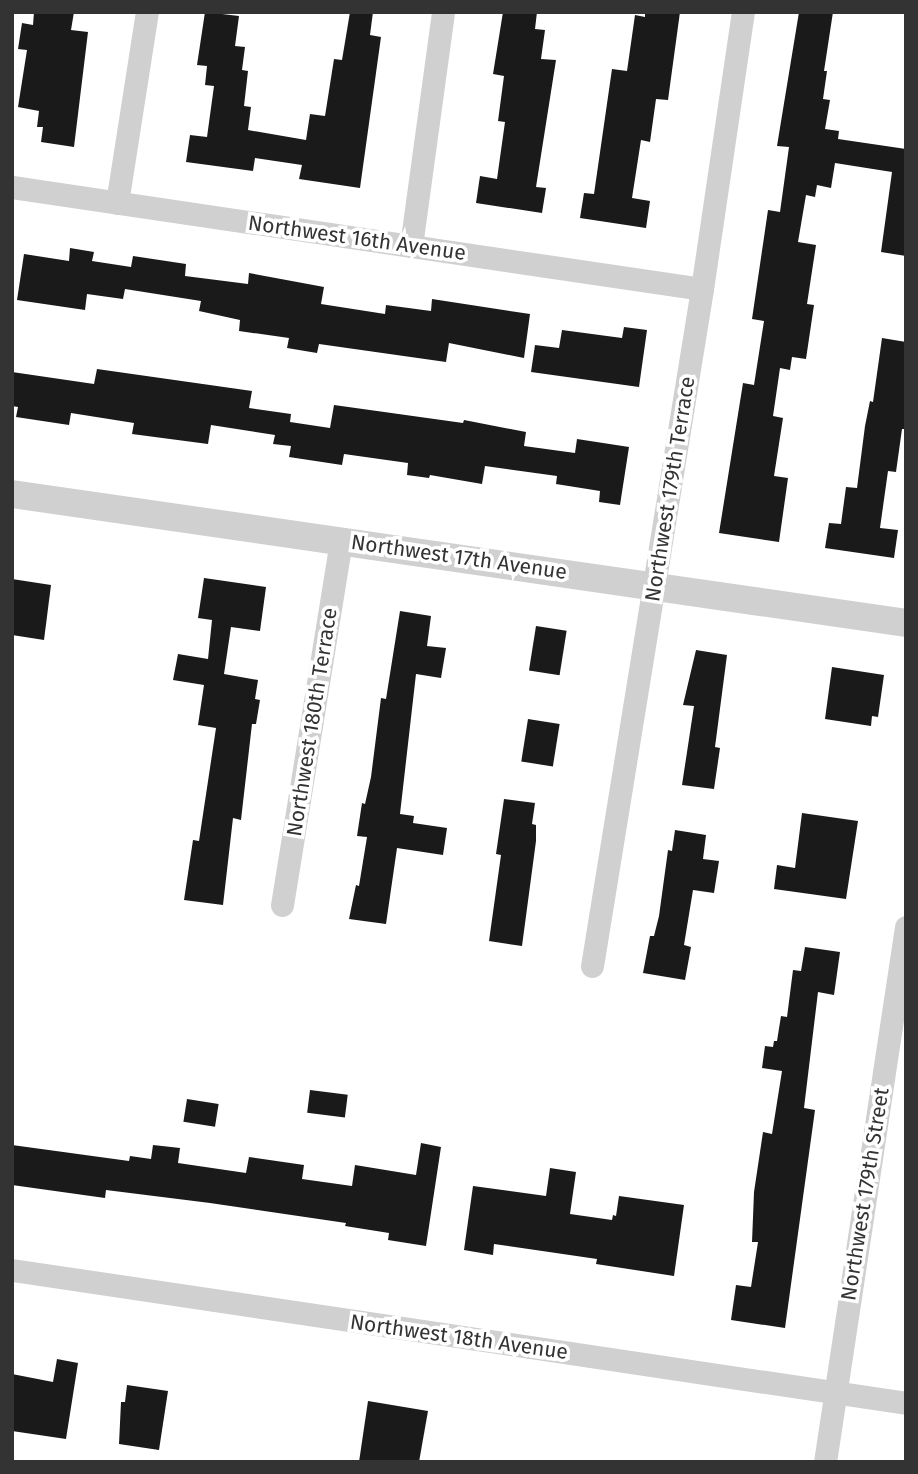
<!DOCTYPE html>
<style>
body{margin:0}
#map{position:relative;width:918px;height:1474px;overflow:hidden;background:#fff;font-family:"Fira Sans",sans-serif}
div>[style]{position:absolute}
.building>*{inset:0;background:#1a1a1a;transform-origin:0 0}
.minor>*{height:23px;margin:-11.5px;padding:0 11.5px;transform-origin:11.5px;border-radius:11.5px;background:#d0d0d0}
.tertiary>*{height:28px;margin:-14px;padding:0 14px;transform-origin:14px;border-radius:14px;background:#d0d0d0}
span{translate:-50% -50%;white-space:nowrap;text-align:center;line-height:1.15;-webkit-text-stroke:7px #fff;paint-order:stroke}
.street-label{font-size:21px;color:#333}
.frame{position:absolute;inset:0;border:14px solid #333;pointer-events:none}
</style>
<div id="map">
<div class="building">
<div style="clip-path:polygon(34px 12px,74px 12px,71px 30px,88px 32px,74px 147px,41px 142px,43px 127px,37px 127px,39px 111px,18px 107px,27px 50px,18px 49px,22px 23px,33px 25px)"></div>
<div style="clip-path:polygon(205px 12px,239px 16px,235px 46px,245px 47px,242px 70px,248px 71px,244px 106px,251px 107px,248px 130px,306px 140px,310px 114px,325px 116px,334px 59px,342px 60px,350px 12px,373px 12px,370px 35px,381px 37px,360px 188px,299px 179px,302px 165px,255px 158px,253px 171px,186px 162px,190px 135px,207px 137px,214px 86px,205px 85px,207px 66px,197px 65px)"></div>
<div style="clip-path:polygon(503px 12px,537px 12px,535px 29px,545px 30px,541px 59px,556px 60px,536px 187px,546px 188px,542px 213px,476px 203px,480px 176px,497px 179px,505px 122px,498px 121px,504px 76px,493px 74px)"></div>
<div style="clip-path:polygon(645px 12px,680px 12px,668px 100px,656px 99px,650px 142px,641px 140px,632px 198px,650px 201px,646px 228px,580px 218px,584px 193px,594px 194px,612px 69px,627px 71px,635px 15px,645px 17px)"></div>
<div style="clip-path:polygon(799px 12px,833px 12px,824px 71px,827px 71px,823px 99px,830px 100px,825px 129px,839px 131px,838px 139px,906px 149px,906px 256px,881px 252px,892px 172px,835px 163px,831px 188px,817px 185px,815px 197px,806px 195px,798px 242px,816px 245px,807px 304px,814px 305px,806px 359px,792px 357px,790px 370px,780px 368px,773px 416px,783px 418px,774px 476px,788px 478px,779px 542px,719px 533px,743px 383px,754px 385px,764px 321px,752px 319px,768px 210px,780px 212px,789px 147px,777px 146px)"></div>
<div style="clip-path:polygon(70px 248px,94px 252px,92px 261px,131px 267px,133px 256px,186px 264px,185px 276px,248px 284px,249px 273px,324px 287px,321px 304px,385px 314px,386px 305px,431px 311px,432px 299px,530px 314px,524px 358px,449px 343px,446px 362px,319px 344px,317px 353px,287px 348px,289px 338px,239px 331px,240px 320px,199px 311px,201px 301px,125px 289px,123px 299px,87px 294px,85px 310px,17px 300px,24px 254px,69px 261px)"></div>
<div style="clip-path:polygon(624px 327px,647px 330px,639px 387px,531px 372px,535px 345px,559px 348px,562px 330px,622px 338px)"></div>
<div style="clip-path:polygon(882px 338px,906px 342px,906px 429px,902px 429px,896px 472px,888px 471px,880px 528px,898px 530px,894px 558px,825px 548px,829px 523px,841px 524px,846px 487px,857px 488px,865px 426px,870px 401px,873px 402px)"></div>
<div style="clip-path:polygon(97px 369px,252px 391px,249px 408px,291px 414px,290px 422px,330px 428px,334px 405px,463px 423px,464px 420px,526px 432px,524px 446px,575px 453px,577px 439px,629px 447px,620px 505px,599px 502px,600px 491px,556px 484px,557px 476px,485px 466px,482px 484px,430px 475px,429px 478px,407px 475px,408px 463px,344px 454px,342px 465px,289px 457px,291px 446px,273px 444px,275px 435px,211px 425px,208px 444px,132px 434px,134px 423px,71px 413px,69px 425px,16px 417px,18px 407px,12px 406px,12px 372px,94px 384px)"></div>
<div style="clip-path:polygon(204px 578px,266px 587px,260px 631px,231px 627px,224px 674px,258px 680px,255px 699px,260px 700px,256px 724px,252px 724px,241px 820px,233px 818px,223px 905px,184px 900px,193px 840px,199px 841px,216px 728px,198px 725px,204px 685px,173px 680px,178px 654px,208px 659px,212px 620px,198px 618px)"></div>
<div style="clip-path:polygon(12px 579px,51px 585px,44px 640px,12px 635px)"></div>
<div style="clip-path:polygon(400px 611px,431px 616px,427px 646px,446px 648px,441px 678px,416px 674px,400px 814px,414px 816px,413px 823px,447px 828px,443px 855px,397px 848px,386px 924px,349px 919px,356px 885px,359px 886px,367px 837px,357px 836px,362px 803px,365px 804px,371px 777px,381px 698px,386px 699px)"></div>
<div style="left:536px;top:626px;width:31px;height:45px;rotate:9deg"></div>
<div style="clip-path:polygon(696px 650px,727px 655px,715px 747px,720px 748px,714px 789px,682px 785px,694px 706px,683px 705px)"></div>
<div style="clip-path:polygon(832px 667px,884px 675px,878px 717px,872px 716px,871px 726px,825px 719px)"></div>
<div style="left:528px;top:719px;width:32px;height:43px;rotate:9deg"></div>
<div style="clip-path:polygon(504px 799px,535px 803px,532px 824px,536px 825px,536px 841px,522px 946px,489px 941px,501px 855px,496px 854px)"></div>
<div style="clip-path:polygon(802px 813px,858px 821px,846px 899px,774px 889px,777px 865px,795px 868px)"></div>
<div style="clip-path:polygon(675px 830px,706px 835px,703px 859px,719px 861px,714px 893px,693px 890px,684px 945px,691px 947px,685px 980px,643px 973px,650px 936px,654px 936px,659px 916px,668px 850px,672px 851px)"></div>
<div style="clip-path:polygon(805px 947px,840px 952px,834px 995px,818px 992px,804px 1108px,815px 1110px,785px 1328px,731px 1320px,736px 1285px,751px 1287px,758px 1242px,752px 1242px,754px 1192px,763px 1132px,772px 1134px,782px 1071px,762px 1068px,765px 1046px,773px 1047px,774px 1041px,777px 1041px,781px 1016px,787px 1017px,793px 970px,801px 971px)"></div>
<div style="left:310px;top:1090px;width:38px;height:23px;rotate:7deg"></div>
<div style="left:187px;top:1099px;width:32px;height:23px;rotate:9deg"></div>
<div style="clip-path:polygon(421px 1143px,441px 1147px,426px 1246px,388px 1240px,389px 1233px,345px 1226px,346px 1223px,210px 1203px,106px 1190px,105px 1198px,12px 1185px,12px 1145px,129px 1161px,130px 1156px,151px 1159px,153px 1145px,180px 1148px,178px 1163px,246px 1173px,249px 1157px,304px 1165px,302px 1179px,352px 1186px,355px 1165px,416px 1175px)"></div>
<div style="clip-path:polygon(550px 1168px,576px 1172px,570px 1214px,612px 1220px,613px 1215px,616px 1216px,619px 1196px,684px 1205px,674px 1276px,596px 1264px,597px 1259px,494px 1244px,493px 1255px,464px 1250px,473px 1186px,546px 1196px)"></div>
<div style="clip-path:polygon(57px 1359px,78px 1363px,66px 1439px,12px 1431px,12px 1374px,53px 1382px)"></div>
<div style="clip-path:polygon(127px 1385px,168px 1391px,159px 1450px,119px 1444px,121px 1402px,125px 1402px)"></div>
<div style="clip-path:polygon(368px 1401px,428px 1411px,419px 1462px,359px 1462px)"></div>
</div>
<div class="minor">
<div style="left:12px;top:187px;width:697px;rotate:8.41deg"></div>
<div style="left:117px;top:203px;width:193px;rotate:-81.1deg"></div>
<div style="left:411px;top:246px;width:236px;rotate:-82.2deg"></div>
<div style="left:282px;top:905px;width:371px;rotate:-80.8deg"></div>
<div style="left:592px;top:966px;width:686px;rotate:-80.77deg"></div>
<div style="left:702px;top:289px;width:280px;rotate:-81.6deg"></div>
<div style="left:12px;top:1270px;width:904px;rotate:8.46deg"></div>
<div style="left:825px;top:1462px;width:541px;rotate:-81.39deg"></div>
</div>
<div class="tertiary">
<div style="left:12px;top:494px;width:903px;rotate:8.21deg"></div>
</div>
<div class="street-label">
<span style="left:357px;top:238px;rotate:8deg">Northwest 16th Avenue</span>
<span style="left:670px;top:489px;rotate:-81deg">Northwest 179th Terrace</span>
<span style="left:459px;top:557px;rotate:8deg">Northwest 17th Avenue</span>
<span style="left:312px;top:722px;rotate:-81deg">Northwest 180th Terrace</span>
<span style="left:865px;top:1194px;rotate:-81deg">Northwest 179th Street</span>
<span style="left:459px;top:1337px;rotate:8deg">Northwest 18th Avenue</span>
</div>
<div class="frame"></div>
</div>
